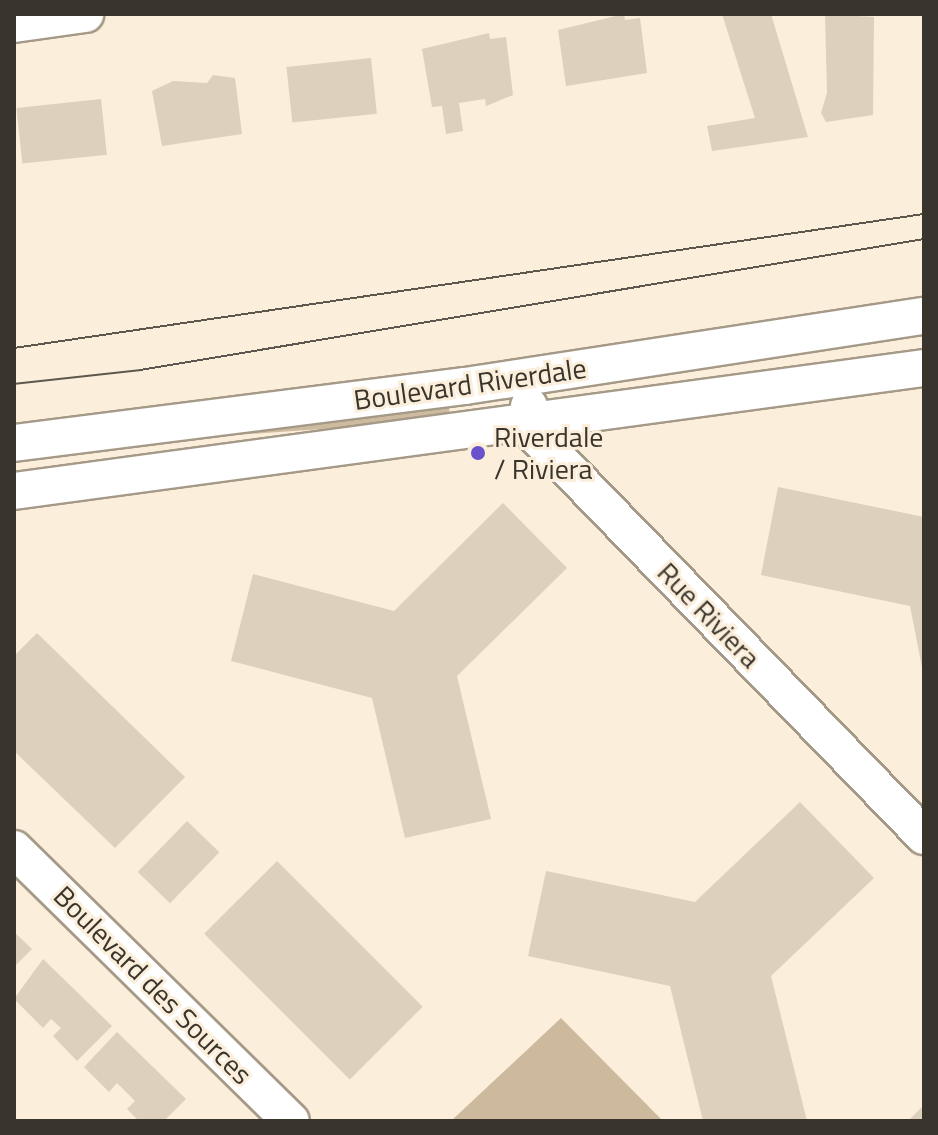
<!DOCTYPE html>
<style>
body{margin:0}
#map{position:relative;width:938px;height:1135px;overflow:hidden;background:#fbeeda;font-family:"Titillium Web",sans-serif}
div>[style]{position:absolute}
.green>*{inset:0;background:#cebb9f;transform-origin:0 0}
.forest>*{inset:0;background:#cdb99d}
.building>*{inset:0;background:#ddd0bd;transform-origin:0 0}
.roads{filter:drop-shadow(2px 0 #a59987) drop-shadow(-2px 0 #a59987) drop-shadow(0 2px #a59987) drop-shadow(0 -2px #a59987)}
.minor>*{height:36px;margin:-18px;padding:0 18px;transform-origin:18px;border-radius:18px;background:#fff}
.tram>*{height:2px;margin:-1px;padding:0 1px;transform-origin:1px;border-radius:1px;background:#5d574d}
.dots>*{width:22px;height:22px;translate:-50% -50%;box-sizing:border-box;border:4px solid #fbeeda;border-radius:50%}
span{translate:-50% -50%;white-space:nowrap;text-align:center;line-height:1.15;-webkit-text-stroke:6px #fbeeda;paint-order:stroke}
.street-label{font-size:28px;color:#39342c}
.poi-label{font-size:28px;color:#39342c}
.left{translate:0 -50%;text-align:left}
.frame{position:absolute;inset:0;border:16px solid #39342c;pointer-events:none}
</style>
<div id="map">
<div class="green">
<div style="left:449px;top:405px;width:15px;height:438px;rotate:86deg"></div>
</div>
<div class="forest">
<div style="clip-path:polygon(561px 1018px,663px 1121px,451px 1121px)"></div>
</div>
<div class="building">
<div style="clip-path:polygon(624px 14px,625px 20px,640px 18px,647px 73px,566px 86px,558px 30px)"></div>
<div style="clip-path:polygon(722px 14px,771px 14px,808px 137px,712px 151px,707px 126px,755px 118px)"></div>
<div style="clip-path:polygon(825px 14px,874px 17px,873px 115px,826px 122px,821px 113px,827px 93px)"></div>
<div style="clip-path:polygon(489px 33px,490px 39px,506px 37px,513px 95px,486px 106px,485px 99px,459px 103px,463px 131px,446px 134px,442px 106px,432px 107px,422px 49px)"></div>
<div style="left:371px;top:58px;width:56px;height:85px;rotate:84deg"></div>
<div style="clip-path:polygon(213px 75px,235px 78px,242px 134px,162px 146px,152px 91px,173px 81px,207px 83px)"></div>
<div style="left:101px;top:99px;width:56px;height:85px;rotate:84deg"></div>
<div style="clip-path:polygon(778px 487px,924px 517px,924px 678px,910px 606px,761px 575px)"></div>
<div style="clip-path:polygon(503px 503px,567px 568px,457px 676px,491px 819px,405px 838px,372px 698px,231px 661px,253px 574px,394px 611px)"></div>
<div style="clip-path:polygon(37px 633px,185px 777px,115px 848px,14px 751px,14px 656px)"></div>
<div style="clip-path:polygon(800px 802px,874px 878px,771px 976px,807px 1121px,703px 1121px,670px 986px,528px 956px,546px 871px,695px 902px)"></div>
<div style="left:187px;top:821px;width:45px;height:71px;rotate:44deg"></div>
<div style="left:277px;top:861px;width:206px;height:103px;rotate:45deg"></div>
<div style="clip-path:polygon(14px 932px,32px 949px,14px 967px)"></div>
<div style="clip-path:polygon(43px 959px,112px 1026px,77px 1061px,53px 1036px,61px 1028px,51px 1019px,43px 1028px,14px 999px)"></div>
<div style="clip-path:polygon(117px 1032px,186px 1099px,164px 1121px,139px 1121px,127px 1109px,135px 1101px,117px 1083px,109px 1092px,84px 1067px)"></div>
<div style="clip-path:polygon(924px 1105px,924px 1121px,908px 1121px)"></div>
</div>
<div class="roads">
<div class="minor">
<div style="left:14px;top:24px;width:72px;rotate:-8deg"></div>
<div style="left:529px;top:406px;width:32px;rotate:76deg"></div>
<div style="left:537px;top:437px;width:556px;rotate:45.87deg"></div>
<div style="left:14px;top:443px;width:455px;rotate:-7.2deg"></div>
<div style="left:465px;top:386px;width:464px;rotate:-8.7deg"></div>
<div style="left:14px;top:491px;width:918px;rotate:-7.7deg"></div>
<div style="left:14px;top:849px;width:388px;rotate:44.5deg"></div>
</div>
</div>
<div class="tram">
<div style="left:14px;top:348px;width:920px;rotate:-8.38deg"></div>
<div style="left:14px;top:384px;width:127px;rotate:-6.3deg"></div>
<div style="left:140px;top:370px;width:795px;rotate:-9.49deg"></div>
</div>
<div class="dots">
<div style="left:478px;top:453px;background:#6851cb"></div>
</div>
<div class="street-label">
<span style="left:470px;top:384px;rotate:-8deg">Boulevard Riverdale</span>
<span style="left:709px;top:615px;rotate:46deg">Rue Riviera</span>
<span style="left:153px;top:985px;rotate:45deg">Boulevard des Sources</span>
</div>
<div class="poi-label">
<span class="left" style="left:494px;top:453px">Riverdale<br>/ Riviera</span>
</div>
<div class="frame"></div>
</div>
